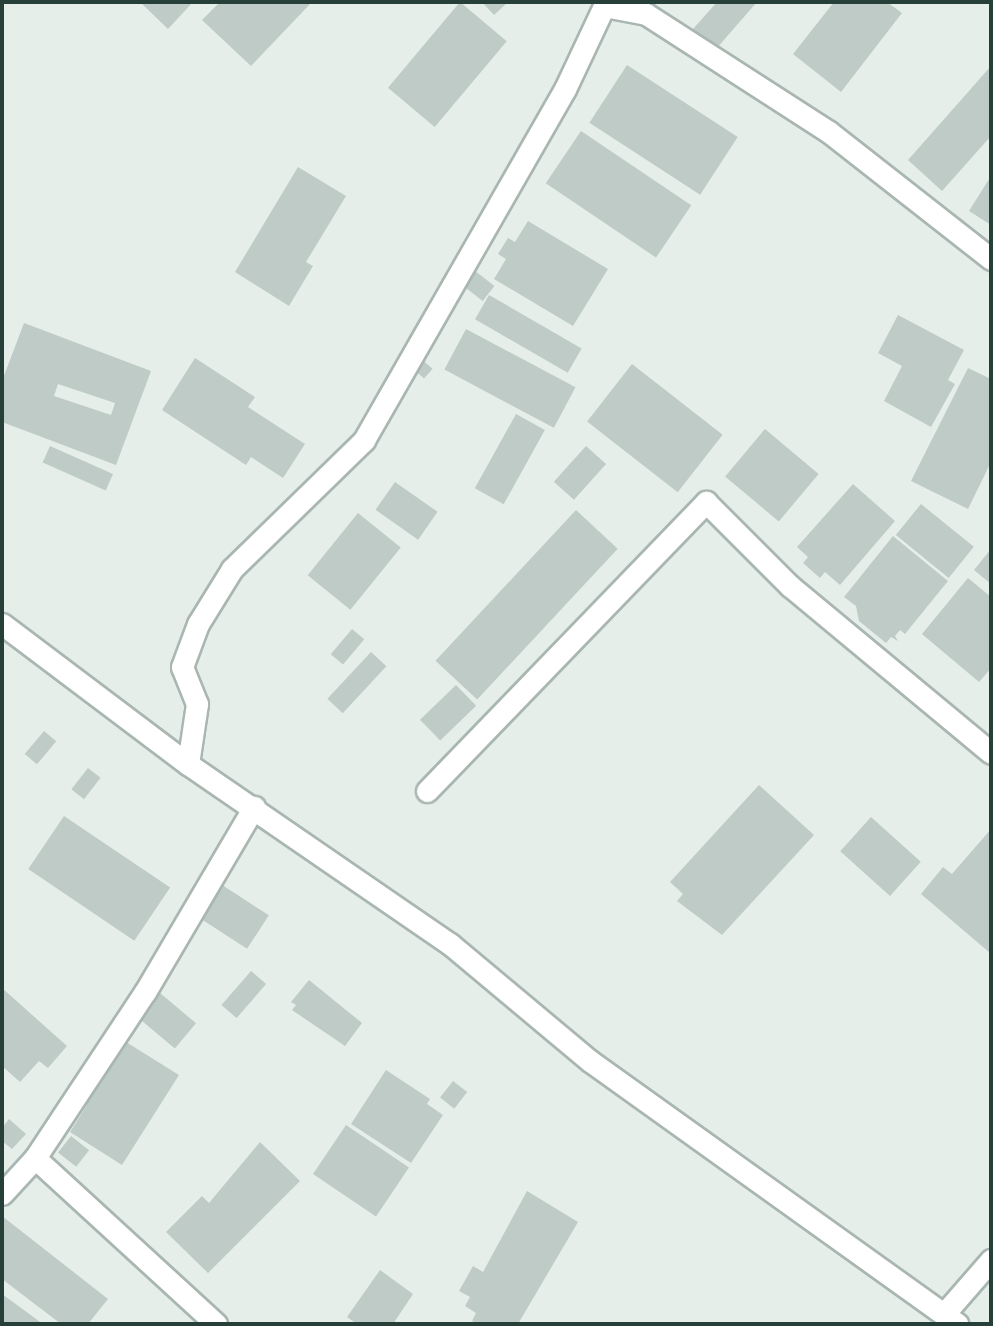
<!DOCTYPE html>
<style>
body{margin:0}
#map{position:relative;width:993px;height:1326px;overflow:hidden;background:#e6eeea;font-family:Raleway,sans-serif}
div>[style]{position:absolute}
.building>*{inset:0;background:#becbc6;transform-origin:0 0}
.roads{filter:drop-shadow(2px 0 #a9b6b1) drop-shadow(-2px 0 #a9b6b1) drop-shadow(0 2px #a9b6b1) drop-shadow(0 -2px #a9b6b1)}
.minor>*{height:21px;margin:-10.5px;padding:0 10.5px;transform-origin:10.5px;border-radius:10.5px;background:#fff}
span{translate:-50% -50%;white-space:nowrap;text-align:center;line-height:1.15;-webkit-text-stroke:5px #f6faf8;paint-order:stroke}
.frame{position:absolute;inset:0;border:4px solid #263f38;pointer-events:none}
</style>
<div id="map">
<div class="building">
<div style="clip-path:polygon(140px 2px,193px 2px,168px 29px)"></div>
<div style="clip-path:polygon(220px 2px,312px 2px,251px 66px,202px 20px)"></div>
<div style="left:460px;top:2px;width:61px;height:112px;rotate:40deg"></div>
<div style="clip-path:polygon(482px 2px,508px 2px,494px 15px)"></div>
<div style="clip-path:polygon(717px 2px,757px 2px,716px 49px,693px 29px)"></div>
<div style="clip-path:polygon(834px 2px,887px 2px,902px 13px,841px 92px,793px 54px)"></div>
<div style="left:627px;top:65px;width:132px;height:69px;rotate:33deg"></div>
<div style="clip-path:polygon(991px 66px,991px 136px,942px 191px,908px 160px)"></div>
<div style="left:581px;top:131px;width:133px;height:63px;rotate:34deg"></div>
<div style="clip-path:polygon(298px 167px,346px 196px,306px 262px,313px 266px,289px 306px,235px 272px)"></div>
<div style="clip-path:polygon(991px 176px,991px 225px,969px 211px)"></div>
<div style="clip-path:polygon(528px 221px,608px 269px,573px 326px,494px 279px,506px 259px,498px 254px,508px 238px,515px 242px)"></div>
<div style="left:470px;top:267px;width:31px;height:19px;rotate:38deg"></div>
<div style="left:489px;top:295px;width:107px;height:28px;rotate:30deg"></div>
<div style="clip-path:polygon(898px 315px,964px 350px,948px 380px,955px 384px,931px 427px,884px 401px,902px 366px,878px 353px)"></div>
<div style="clip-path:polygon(evenodd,24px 323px,151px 371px,116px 465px,2px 422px,2px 381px,24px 323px,58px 384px,115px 403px,111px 415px,54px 396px,58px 384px)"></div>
<div style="left:466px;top:329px;width:124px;height:46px;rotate:28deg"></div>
<div style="left:419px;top:357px;width:18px;height:13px;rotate:41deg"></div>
<div style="clip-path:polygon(195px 358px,255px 397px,248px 407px,305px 444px,283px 478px,251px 457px,246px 465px,162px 410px)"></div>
<div style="left:632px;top:364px;width:115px;height:73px;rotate:38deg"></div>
<div style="clip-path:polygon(968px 368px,991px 379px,991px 462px,968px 509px,911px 481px)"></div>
<div style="left:516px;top:414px;width:33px;height:85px;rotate:29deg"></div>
<div style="left:765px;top:429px;width:70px;height:62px;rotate:40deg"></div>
<div style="left:50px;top:446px;width:69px;height:18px;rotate:24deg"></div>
<div style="left:586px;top:446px;width:27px;height:48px;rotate:42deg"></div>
<div style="left:395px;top:482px;width:52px;height:34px;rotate:35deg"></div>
<div style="clip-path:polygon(853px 484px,895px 521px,840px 585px,825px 572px,820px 578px,803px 563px,808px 557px,797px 547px)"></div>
<div style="left:921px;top:504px;width:68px;height:40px;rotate:39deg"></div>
<div style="left:576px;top:510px;width:57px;height:206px;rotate:43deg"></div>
<div style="left:358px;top:513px;width:55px;height:80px;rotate:39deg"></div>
<div style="clip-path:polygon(893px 536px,948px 581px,905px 634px,900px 630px,895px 636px,898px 641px,891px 637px,886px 643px,859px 621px,856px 606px,844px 597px)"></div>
<div style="clip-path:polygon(991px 549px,991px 584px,974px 570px)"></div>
<div style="clip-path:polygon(968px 578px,991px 597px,991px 668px,979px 682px,922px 634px)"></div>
<div style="left:352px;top:629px;width:16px;height:33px;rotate:40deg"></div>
<div style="left:371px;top:652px;width:21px;height:64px;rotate:43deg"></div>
<div style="left:456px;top:685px;width:29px;height:50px;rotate:46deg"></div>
<div style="left:44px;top:731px;width:16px;height:30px;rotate:40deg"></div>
<div style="left:88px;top:768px;width:16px;height:27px;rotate:38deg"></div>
<div style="clip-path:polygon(759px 785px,814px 835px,722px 935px,677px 901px,683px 894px,670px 882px)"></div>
<div style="left:64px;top:816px;width:128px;height:64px;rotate:34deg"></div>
<div style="left:871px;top:817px;width:67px;height:46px;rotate:42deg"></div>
<div style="clip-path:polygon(991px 829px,991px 951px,990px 953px,921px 894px,943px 867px,952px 874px)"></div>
<div style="left:216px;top:881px;width:63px;height:40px;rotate:33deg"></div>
<div style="left:251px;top:971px;width:20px;height:45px;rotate:41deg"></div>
<div style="clip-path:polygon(309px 980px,362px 1023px,345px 1046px,292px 1010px,296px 1005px,291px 1002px)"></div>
<div style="clip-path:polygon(2px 988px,67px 1046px,48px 1068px,39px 1061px,20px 1082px,2px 1066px)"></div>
<div style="left:160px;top:993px;width:47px;height:33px;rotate:40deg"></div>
<div style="clip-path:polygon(126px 1042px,179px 1075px,122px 1165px,70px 1132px,87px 1105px,83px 1103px)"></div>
<div style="clip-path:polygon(386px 1070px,430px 1099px,427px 1104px,443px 1115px,411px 1163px,351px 1124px)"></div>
<div style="left:453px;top:1081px;width:18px;height:21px;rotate:38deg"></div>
<div style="clip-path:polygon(9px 1119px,26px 1134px,12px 1149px,2px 1141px,2px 1128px)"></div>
<div style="left:346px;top:1125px;width:76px;height:59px;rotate:34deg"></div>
<div style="left:71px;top:1136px;width:23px;height:21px;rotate:38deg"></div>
<div style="clip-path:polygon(260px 1142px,300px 1181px,208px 1273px,166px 1232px,202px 1196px,209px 1203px)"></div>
<div style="clip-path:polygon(527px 1191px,578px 1222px,518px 1324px,478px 1324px,472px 1321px,476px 1313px,465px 1306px,470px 1297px,459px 1291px,473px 1266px,483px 1272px)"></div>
<div style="clip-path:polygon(2px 1216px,108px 1299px,88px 1324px,61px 1324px,2px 1279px)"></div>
<div style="clip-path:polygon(380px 1270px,413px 1294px,393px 1324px,357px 1324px,347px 1317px)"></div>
<div style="clip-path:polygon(2px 1294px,43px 1324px,2px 1324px)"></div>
</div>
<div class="roads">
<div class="minor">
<div style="left:2px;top:624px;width:233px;rotate:37deg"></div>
<div style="left:188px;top:764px;width:318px;rotate:34.5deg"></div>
<div style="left:450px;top:944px;width:182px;rotate:39.9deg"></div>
<div style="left:590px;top:1061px;width:452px;rotate:35.6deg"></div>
<div style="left:188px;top:764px;width:61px;rotate:-81.5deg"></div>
<div style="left:197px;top:704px;width:40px;rotate:-112deg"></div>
<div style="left:182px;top:667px;width:46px;rotate:-69.6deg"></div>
<div style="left:198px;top:624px;width:65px;rotate:-58.3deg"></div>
<div style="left:232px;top:569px;width:185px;rotate:-44.3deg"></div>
<div style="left:364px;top:440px;width:404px;rotate:-60.2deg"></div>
<div style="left:565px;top:89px;width:92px;rotate:-64.8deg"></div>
<div style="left:604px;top:6px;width:43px;rotate:10.8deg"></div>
<div style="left:646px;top:14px;width:218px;rotate:32.8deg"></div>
<div style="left:829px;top:132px;width:206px;rotate:38.1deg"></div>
<div style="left:427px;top:791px;width:402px;rotate:-46deg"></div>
<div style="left:706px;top:502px;width:119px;rotate:45deg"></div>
<div style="left:790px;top:586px;width:261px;rotate:39.7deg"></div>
<div style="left:35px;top:1158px;width:246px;rotate:42.5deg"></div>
<div style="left:2px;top:1194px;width:49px;rotate:-47.5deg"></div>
<div style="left:35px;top:1158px;width:199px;rotate:-56.5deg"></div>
<div style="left:145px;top:992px;width:215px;rotate:-59.5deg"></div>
<div style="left:944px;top:1314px;width:72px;rotate:-49deg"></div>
</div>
</div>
<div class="frame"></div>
</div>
